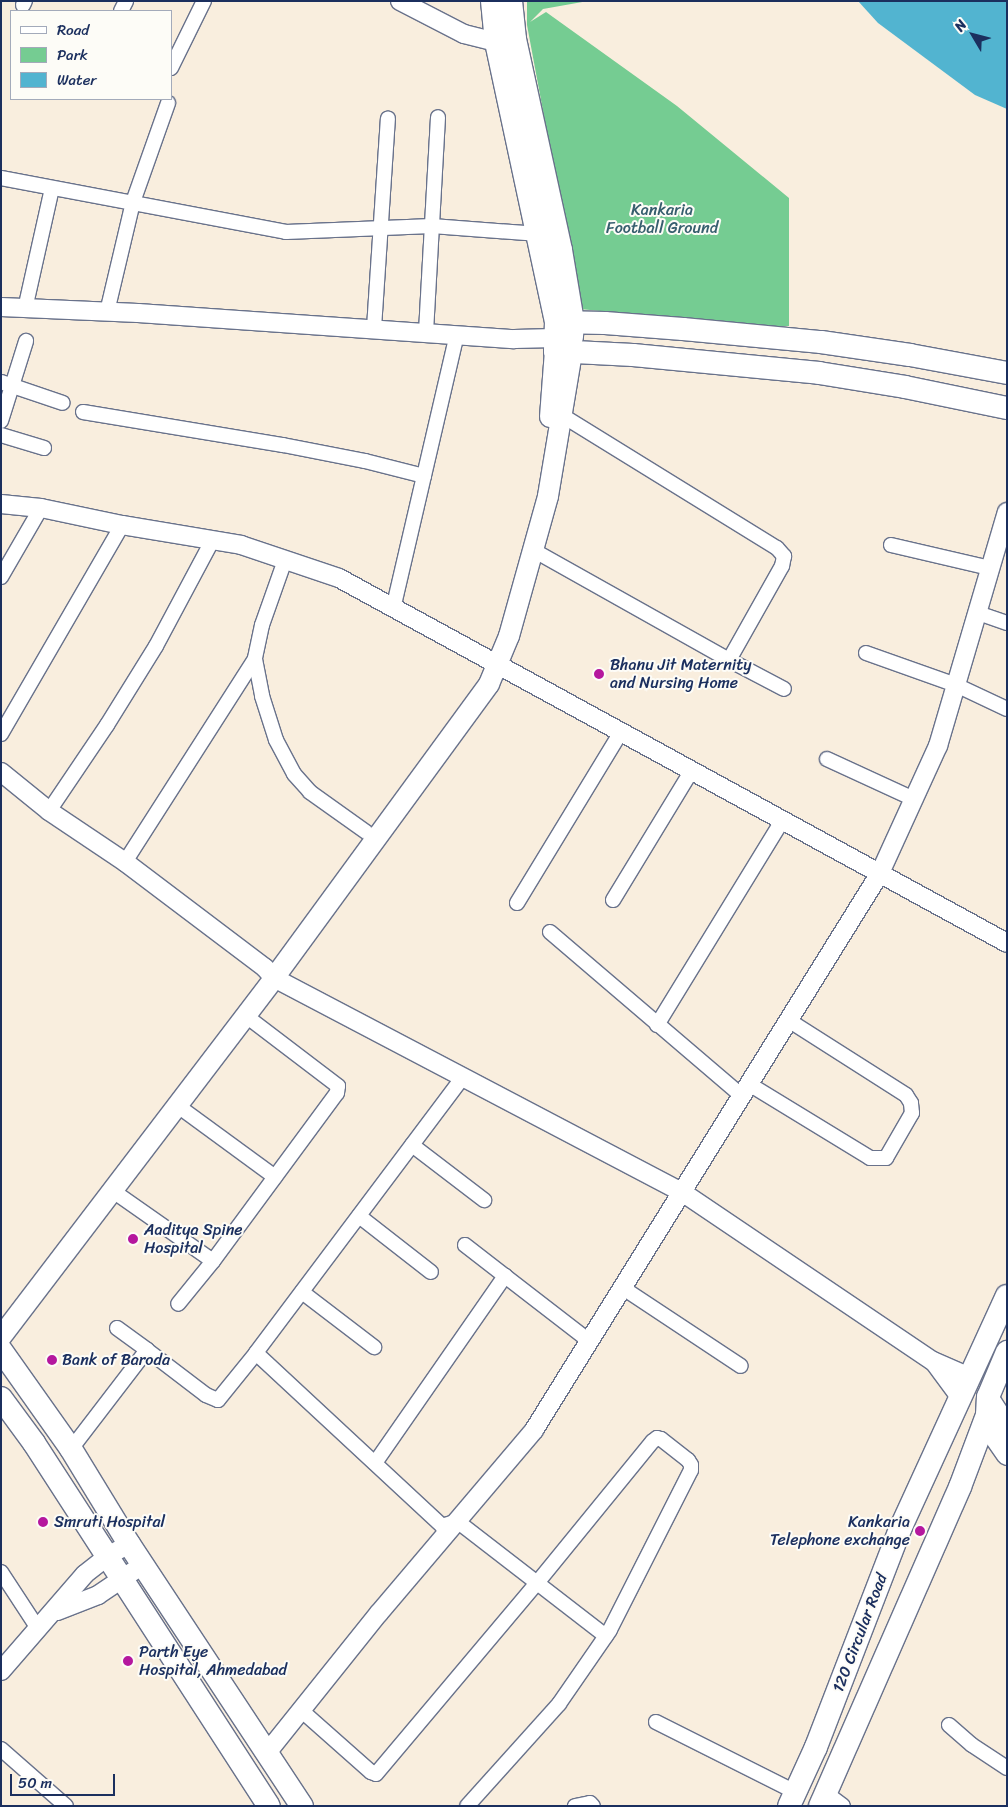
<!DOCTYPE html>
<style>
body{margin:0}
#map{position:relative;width:1008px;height:1807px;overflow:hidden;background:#f9eede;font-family:Sriracha,sans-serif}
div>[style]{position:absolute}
.green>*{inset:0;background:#75cc92}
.water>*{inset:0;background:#52b4d0}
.roads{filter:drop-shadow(1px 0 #69728b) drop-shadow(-1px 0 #69728b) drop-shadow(0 1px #69728b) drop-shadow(0 -1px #69728b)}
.minor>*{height:14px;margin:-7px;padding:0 7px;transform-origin:7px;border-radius:7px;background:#fff}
.tertiary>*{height:18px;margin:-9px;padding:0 9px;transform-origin:9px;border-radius:9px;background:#fff}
.secondary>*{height:20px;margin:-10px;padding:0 10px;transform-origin:10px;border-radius:10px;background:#fff}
.primary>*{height:22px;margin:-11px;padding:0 11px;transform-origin:11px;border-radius:11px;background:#fff}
.dots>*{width:14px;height:14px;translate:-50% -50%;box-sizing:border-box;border:2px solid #fdfcf7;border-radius:50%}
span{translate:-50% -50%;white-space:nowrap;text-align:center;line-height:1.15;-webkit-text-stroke:4px #fdfcf7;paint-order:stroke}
.park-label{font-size:16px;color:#365e6e}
.poi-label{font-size:16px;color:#1b2f5e}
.left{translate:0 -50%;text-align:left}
.right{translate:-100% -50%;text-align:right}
.street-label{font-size:16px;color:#1b2f5e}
.frame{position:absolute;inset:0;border:2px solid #1b2f5e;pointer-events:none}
.legend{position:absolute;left:10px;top:10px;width:162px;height:90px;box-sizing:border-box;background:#fdfcf7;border:1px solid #a3aaba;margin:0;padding:6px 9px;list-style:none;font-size:15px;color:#1b2f5e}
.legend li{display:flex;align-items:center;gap:10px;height:25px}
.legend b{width:25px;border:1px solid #a3aaba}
.north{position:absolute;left:948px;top:10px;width:50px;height:50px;-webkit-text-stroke:4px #fdfcf7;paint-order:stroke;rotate:307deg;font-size:14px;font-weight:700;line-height:20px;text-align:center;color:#1b2f5e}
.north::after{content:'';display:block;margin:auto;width:18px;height:22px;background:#1b2f5e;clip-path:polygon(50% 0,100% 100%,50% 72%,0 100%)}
.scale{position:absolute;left:10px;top:1774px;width:105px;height:22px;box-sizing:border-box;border:2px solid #1b2f5e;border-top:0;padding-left:6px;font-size:15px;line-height:18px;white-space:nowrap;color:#1b2f5e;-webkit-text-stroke:4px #fdfcf7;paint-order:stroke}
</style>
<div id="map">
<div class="green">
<div style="clip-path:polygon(527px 1px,588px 1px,543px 9px,530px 22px,546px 12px,677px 106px,789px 198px,789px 326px,751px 326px,580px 309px,527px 25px)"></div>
</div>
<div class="water">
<div style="clip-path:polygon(858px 1px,1007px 1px,1007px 109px,975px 95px,878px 23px)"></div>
</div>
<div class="roads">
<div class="minor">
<div style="left:23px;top:5px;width:4px;rotate:-63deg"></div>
<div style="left:121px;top:11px;width:11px;rotate:-63deg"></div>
<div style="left:171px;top:68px;width:75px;rotate:-63.8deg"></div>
<div style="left:1px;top:178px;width:290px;rotate:10.7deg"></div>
<div style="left:286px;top:232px;width:146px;rotate:-2.4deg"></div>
<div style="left:432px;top:226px;width:107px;rotate:4.3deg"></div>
<div style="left:25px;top:309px;width:124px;rotate:-77.4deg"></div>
<div style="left:107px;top:312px;width:113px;rotate:-76.7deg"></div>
<div style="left:133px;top:202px;width:105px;rotate:-70.5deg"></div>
<div style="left:374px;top:328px;width:210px;rotate:-86.2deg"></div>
<div style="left:426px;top:332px;width:215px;rotate:-86.8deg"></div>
<div style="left:1px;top:382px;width:65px;rotate:18.7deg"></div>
<div style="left:83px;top:412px;width:203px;rotate:9.4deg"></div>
<div style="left:283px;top:445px;width:84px;rotate:11deg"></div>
<div style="left:365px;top:461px;width:61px;rotate:14.3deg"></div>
<div style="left:563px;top:416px;width:251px;rotate:31.7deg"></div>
<div style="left:777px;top:548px;width:11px;rotate:49deg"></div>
<div style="left:784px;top:556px;width:10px;rotate:101deg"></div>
<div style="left:782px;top:566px;width:108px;rotate:119.4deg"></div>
<div style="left:1px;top:421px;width:84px;rotate:-72.6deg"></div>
<div style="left:1px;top:435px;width:45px;rotate:16.8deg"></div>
<div style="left:891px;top:545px;width:102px;rotate:13.1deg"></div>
<div style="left:533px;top:550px;width:225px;rotate:29.3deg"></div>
<div style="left:729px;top:660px;width:62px;rotate:27.8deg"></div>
<div style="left:285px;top:560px;width:69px;rotate:109.5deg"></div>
<div style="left:262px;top:625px;width:35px;rotate:102deg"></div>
<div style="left:255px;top:659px;width:38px;rotate:79deg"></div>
<div style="left:262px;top:696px;width:46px;rotate:72.3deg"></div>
<div style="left:276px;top:740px;width:38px;rotate:62deg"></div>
<div style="left:294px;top:774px;width:24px;rotate:48deg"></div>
<div style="left:310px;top:792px;width:69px;rotate:35.5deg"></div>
<div style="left:1px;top:577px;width:80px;rotate:-59.9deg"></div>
<div style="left:393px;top:609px;width:282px;rotate:-76.9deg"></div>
<div style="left:978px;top:613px;width:31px;rotate:19deg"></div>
<div style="left:866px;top:653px;width:96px;rotate:19.6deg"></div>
<div style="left:956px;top:685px;width:56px;rotate:25.2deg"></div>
<div style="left:1px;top:734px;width:241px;rotate:-59.9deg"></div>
<div style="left:827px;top:759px;width:96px;rotate:24.7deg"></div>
<div style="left:49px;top:811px;width:104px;rotate:-56deg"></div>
<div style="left:107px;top:725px;width:93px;rotate:-58.2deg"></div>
<div style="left:156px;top:646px;width:119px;rotate:-61.9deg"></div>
<div style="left:125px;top:862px;width:241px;rotate:-57.4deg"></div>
<div style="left:613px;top:900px;width:152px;rotate:-58.7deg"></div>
<div style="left:517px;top:903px;width:200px;rotate:-58.7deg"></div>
<div style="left:550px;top:932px;width:253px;rotate:40.5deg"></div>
<div style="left:657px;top:1025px;width:241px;rotate:-58.5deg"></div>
<div style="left:463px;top:1077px;width:345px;rotate:126.9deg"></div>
<div style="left:256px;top:1353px;width:254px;rotate:42.9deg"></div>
<div style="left:442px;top:1526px;width:16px;rotate:-18deg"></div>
<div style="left:457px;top:1521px;width:188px;rotate:37.7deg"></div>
<div style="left:749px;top:1084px;width:142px;rotate:31.4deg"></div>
<div style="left:870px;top:1158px;width:16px"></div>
<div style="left:886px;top:1158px;width:52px;rotate:-60deg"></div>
<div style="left:912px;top:1113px;width:10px;rotate:-96deg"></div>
<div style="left:911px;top:1103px;width:9px;rotate:-122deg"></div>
<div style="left:906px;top:1095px;width:138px;rotate:-147.5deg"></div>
<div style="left:178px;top:1106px;width:120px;rotate:36.2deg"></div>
<div style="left:412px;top:1145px;width:91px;rotate:37.4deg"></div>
<div style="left:113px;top:1191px;width:122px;rotate:35deg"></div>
<div style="left:213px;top:1261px;width:55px;rotate:129.1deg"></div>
<div style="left:359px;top:1216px;width:91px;rotate:37.9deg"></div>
<div style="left:465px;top:1245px;width:51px;rotate:37.8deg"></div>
<div style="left:213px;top:1261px;width:209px;rotate:-53.6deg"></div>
<div style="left:337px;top:1093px;width:7px;rotate:-82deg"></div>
<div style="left:338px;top:1086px;width:116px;rotate:-142.7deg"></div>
<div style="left:623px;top:1288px;width:141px;rotate:33.5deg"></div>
<div style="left:302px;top:1292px;width:91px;rotate:37.4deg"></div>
<div style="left:117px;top:1328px;width:37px;rotate:36deg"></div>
<div style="left:71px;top:1449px;width:125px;rotate:-52.5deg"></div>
<div style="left:147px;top:1350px;width:74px;rotate:37.3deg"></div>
<div style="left:206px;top:1395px;width:13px;rotate:23deg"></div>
<div style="left:218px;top:1400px;width:60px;rotate:-51deg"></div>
<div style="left:375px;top:1463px;width:228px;rotate:-55.2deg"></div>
<div style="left:505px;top:1276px;width:106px;rotate:37.7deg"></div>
<div style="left:1px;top:1572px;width:69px;rotate:56.8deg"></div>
<div style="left:302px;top:1711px;width:92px;rotate:41.5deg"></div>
<div style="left:371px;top:1772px;width:5px;rotate:22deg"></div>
<div style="left:376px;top:1774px;width:250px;rotate:-49.9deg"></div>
<div style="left:537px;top:1583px;width:183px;rotate:-50.8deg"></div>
<div style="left:653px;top:1441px;width:5px;rotate:-37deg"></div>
<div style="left:657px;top:1438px;width:4px;rotate:14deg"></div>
<div style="left:661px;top:1439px;width:34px;rotate:38deg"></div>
<div style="left:688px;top:1460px;width:6px;rotate:59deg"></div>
<div style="left:691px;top:1465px;width:5px;rotate:90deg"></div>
<div style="left:691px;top:1470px;width:179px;rotate:116.9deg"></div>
<div style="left:610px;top:1630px;width:90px;rotate:124.6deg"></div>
<div style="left:559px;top:1704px;width:137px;rotate:132deg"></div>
<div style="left:656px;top:1722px;width:156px;rotate:26.7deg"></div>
<div style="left:949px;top:1725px;width:30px;rotate:41deg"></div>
<div style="left:972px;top:1745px;width:42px;rotate:33.3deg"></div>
<div style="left:1px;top:1749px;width:86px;rotate:41.2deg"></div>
<div style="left:826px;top:1793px;width:21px;rotate:37deg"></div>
<div style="left:575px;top:1806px;width:15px;rotate:-11deg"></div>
<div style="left:590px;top:1803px;width:4px;rotate:45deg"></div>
</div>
<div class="tertiary">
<div style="left:400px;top:1px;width:72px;rotate:27.3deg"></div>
<div style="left:464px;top:34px;width:33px;rotate:14deg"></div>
<div style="left:496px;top:42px;width:12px;rotate:-9deg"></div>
<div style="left:1px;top:307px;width:137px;rotate:2.5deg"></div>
<div style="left:138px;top:313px;width:377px;rotate:4deg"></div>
<div style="left:514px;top:339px;width:41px;rotate:-1.4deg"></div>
<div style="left:1px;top:504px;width:40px;rotate:5.7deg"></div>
<div style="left:41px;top:508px;width:83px;rotate:11.9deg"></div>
<div style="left:122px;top:525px;width:121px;rotate:9.5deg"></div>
<div style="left:241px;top:545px;width:103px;rotate:18.6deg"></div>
<div style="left:339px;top:578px;width:761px;rotate:28.65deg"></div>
<div style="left:1px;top:772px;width:62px;rotate:39.1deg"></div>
<div style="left:49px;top:811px;width:92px;rotate:33.9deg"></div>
<div style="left:125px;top:862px;width:176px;rotate:37.1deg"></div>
<div style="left:265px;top:968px;width:13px;rotate:48deg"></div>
<div style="left:274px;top:978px;width:461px;rotate:27.7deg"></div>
<div style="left:682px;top:1192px;width:303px;rotate:34deg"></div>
<div style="left:933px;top:1361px;width:40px;rotate:23.4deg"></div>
<div style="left:934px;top:1362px;width:44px;rotate:53.4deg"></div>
<div style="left:57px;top:1611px;width:44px;rotate:-21.3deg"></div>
<div style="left:98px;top:1595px;width:55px;rotate:-34deg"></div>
<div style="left:1px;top:1671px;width:128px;rotate:-49.1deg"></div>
<div style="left:85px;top:1574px;width:29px;rotate:-38deg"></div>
<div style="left:108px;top:1556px;width:24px;rotate:-30deg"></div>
<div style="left:266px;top:1754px;width:181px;rotate:-51.3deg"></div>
<div style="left:379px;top:1613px;width:240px;rotate:-49.7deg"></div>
<div style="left:534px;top:1430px;width:656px;rotate:-58.15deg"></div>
<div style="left:880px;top:873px;width:140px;rotate:-65.5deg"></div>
<div style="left:938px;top:746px;width:244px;rotate:-73.6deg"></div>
</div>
<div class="secondary">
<div style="left:550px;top:417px;width:66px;rotate:-85.7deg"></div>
<div style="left:1px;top:1337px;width:451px;rotate:-52.7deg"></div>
<div style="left:274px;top:978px;width:364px;rotate:-53.8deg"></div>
<div style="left:489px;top:684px;width:52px;rotate:-67.4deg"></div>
<div style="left:509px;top:636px;width:145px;rotate:-74.4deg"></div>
<div style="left:548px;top:496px;width:146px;rotate:-80.5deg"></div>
<div style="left:988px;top:1397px;width:35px;rotate:57deg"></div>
<div style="left:984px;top:1422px;width:40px;rotate:55.1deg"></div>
</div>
<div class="primary">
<div style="left:492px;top:1px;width:41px;rotate:84.4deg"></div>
<div style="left:496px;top:42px;width:286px;rotate:77.9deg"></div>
<div style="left:556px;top:322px;width:29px;rotate:92deg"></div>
<div style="left:555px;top:351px;width:78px;rotate:2.9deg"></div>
<div style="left:633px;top:355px;width:187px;rotate:5.5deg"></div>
<div style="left:819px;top:373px;width:87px;rotate:9.2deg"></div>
<div style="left:905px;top:387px;width:104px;rotate:11.6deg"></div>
<div style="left:511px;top:1px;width:38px;rotate:84deg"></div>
<div style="left:515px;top:39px;width:216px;rotate:77.7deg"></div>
<div style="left:561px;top:250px;width:73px;rotate:80.5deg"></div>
<div style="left:573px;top:322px;width:15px;rotate:94deg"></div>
<div style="left:556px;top:322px;width:49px;rotate:1.2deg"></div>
<div style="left:605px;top:323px;width:78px;rotate:4.4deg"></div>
<div style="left:683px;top:329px;width:139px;rotate:5.4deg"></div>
<div style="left:821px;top:342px;width:90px;rotate:8.3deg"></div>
<div style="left:910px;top:355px;width:99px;rotate:10.5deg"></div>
<div style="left:1px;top:1350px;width:121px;rotate:54.7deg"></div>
<div style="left:71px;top:1449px;width:111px;rotate:58.6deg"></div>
<div style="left:129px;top:1544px;width:314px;rotate:56.6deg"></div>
<div style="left:1px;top:1398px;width:56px;rotate:53.7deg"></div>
<div style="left:34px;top:1443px;width:432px;rotate:57.1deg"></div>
<div style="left:789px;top:1806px;width:65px;rotate:-65.4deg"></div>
<div style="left:816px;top:1747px;width:236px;rotate:-68.9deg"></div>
<div style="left:901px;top:1527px;width:254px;rotate:-65.4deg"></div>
<div style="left:820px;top:1806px;width:348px;rotate:-66.3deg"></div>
<div style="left:960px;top:1487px;width:77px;rotate:-69.4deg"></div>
<div style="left:987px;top:1415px;width:18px;rotate:-87deg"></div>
<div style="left:988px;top:1397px;width:49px;rotate:-67.1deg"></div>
</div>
</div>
<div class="dots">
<div style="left:599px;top:674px;background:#b5179e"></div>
<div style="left:133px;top:1239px;background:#b5179e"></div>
<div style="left:52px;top:1360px;background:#b5179e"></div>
<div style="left:43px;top:1522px;background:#b5179e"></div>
<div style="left:920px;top:1531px;background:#b5179e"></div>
<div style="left:128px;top:1661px;background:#b5179e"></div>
</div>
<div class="park-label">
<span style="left:662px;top:219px">Kankaria<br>Football Ground</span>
</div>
<div class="poi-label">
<span class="left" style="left:610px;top:674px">Bhanu Jit Maternity<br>and Nursing Home</span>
<span class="left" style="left:144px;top:1239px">Aaditya Spine<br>Hospital</span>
<span class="left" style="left:62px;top:1360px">Bank of Baroda</span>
<span class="left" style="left:54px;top:1522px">Smruti Hospital</span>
<span class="right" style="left:910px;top:1531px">Kankaria<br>Telephone exchange</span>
<span class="left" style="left:139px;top:1661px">Parth Eye<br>Hospital, Ahmedabad</span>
</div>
<div class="street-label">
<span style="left:860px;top:1633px;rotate:-69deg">120 Circular Road</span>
</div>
<div class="frame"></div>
<ul class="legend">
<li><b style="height:6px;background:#fff"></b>Road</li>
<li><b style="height:14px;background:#75cc92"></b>Park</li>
<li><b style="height:14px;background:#52b4d0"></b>Water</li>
</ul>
<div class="north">N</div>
<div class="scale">50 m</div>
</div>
